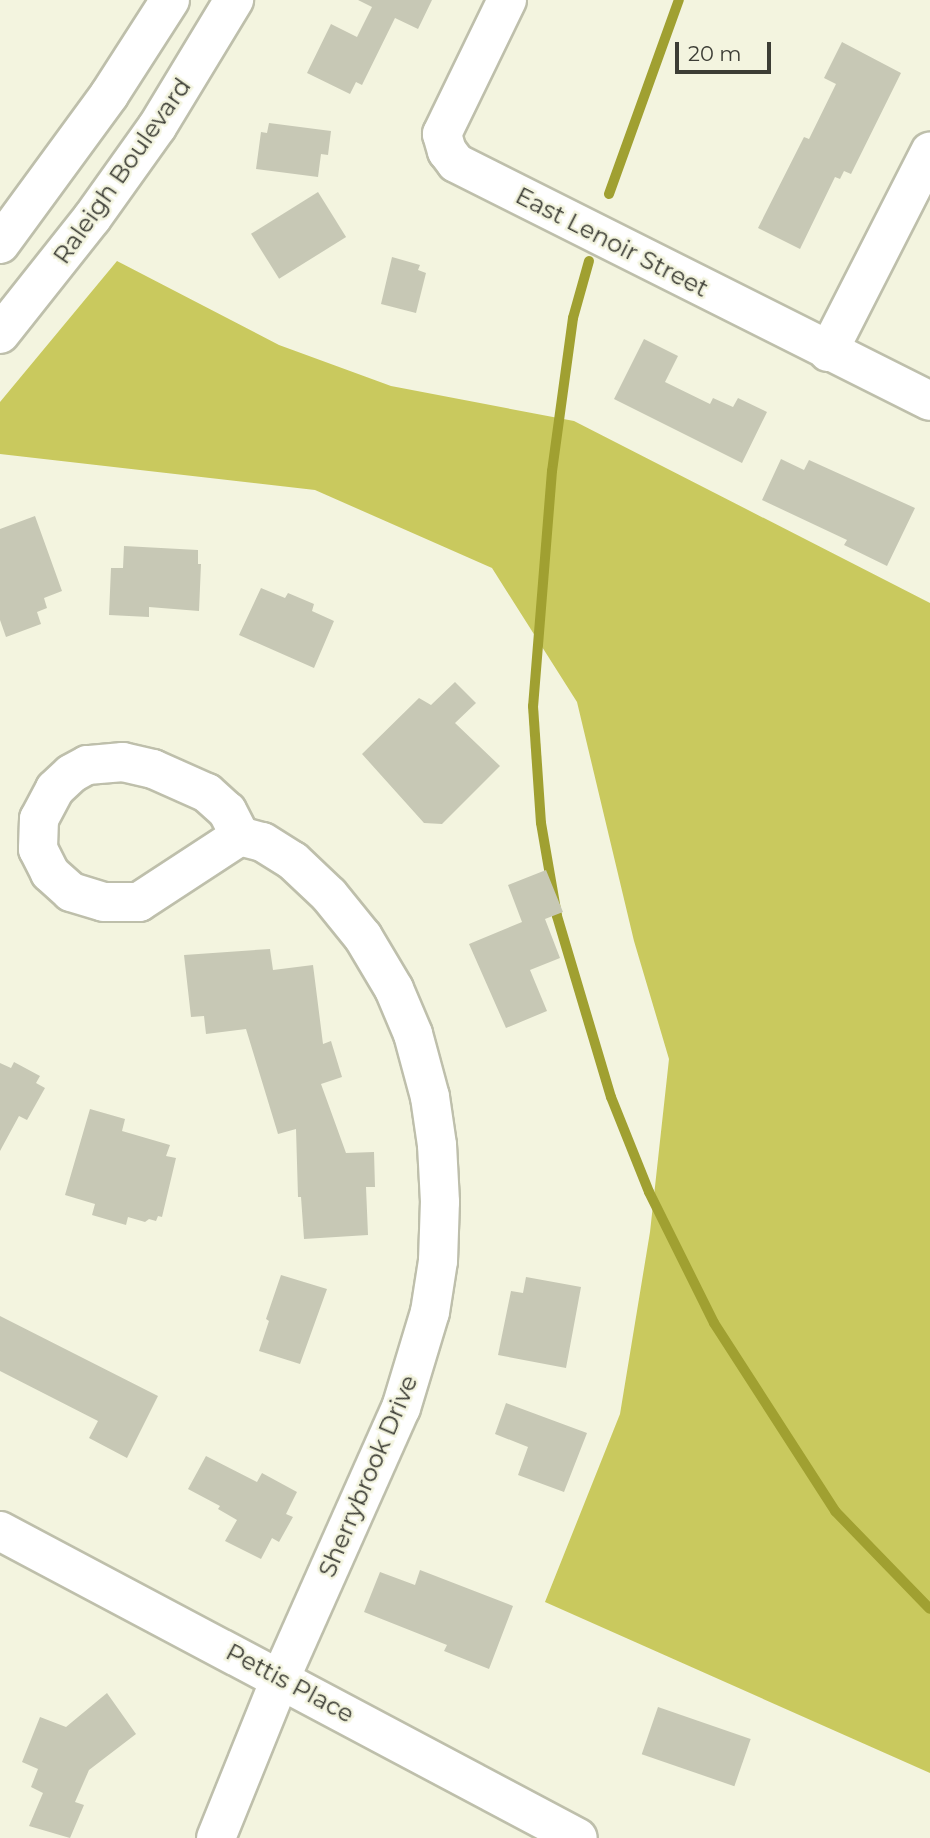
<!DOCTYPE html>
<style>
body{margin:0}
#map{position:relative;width:930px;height:1838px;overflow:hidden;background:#f3f4df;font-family:Montserrat,sans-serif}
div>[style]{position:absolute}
.forest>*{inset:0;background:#c9c95e}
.stream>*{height:10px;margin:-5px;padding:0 5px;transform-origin:5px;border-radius:5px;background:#a0a031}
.building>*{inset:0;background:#c7c8b5;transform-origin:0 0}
.roads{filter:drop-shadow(2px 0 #bebfab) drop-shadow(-2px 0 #bebfab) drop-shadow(0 2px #bebfab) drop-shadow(0 -2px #bebfab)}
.minor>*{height:38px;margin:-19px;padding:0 19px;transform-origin:19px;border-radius:19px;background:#fff}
.major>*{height:38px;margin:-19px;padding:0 19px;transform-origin:19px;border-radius:19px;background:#fff}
span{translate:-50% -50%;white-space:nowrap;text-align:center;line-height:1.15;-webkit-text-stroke:5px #f3f4df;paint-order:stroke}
.street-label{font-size:24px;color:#3c3d35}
.scale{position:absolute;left:675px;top:42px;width:96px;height:32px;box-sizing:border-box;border:4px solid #3c3d35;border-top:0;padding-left:9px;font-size:21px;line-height:24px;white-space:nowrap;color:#3c3d35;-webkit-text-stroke:5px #f3f4df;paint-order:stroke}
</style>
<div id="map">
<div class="forest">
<div style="clip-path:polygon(117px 261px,279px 345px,391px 386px,574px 421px,930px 603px,930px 1773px,545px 1602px,620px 1414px,650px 1232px,669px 1059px,634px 941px,577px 702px,492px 568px,315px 490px,0 454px,0 402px)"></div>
</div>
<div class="stream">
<div style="left:609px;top:194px;width:206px;rotate:-70.2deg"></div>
<div style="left:589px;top:261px;width:59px;rotate:105.7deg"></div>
<div style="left:573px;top:318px;width:154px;rotate:97.8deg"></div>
<div style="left:552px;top:471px;width:236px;rotate:94.6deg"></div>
<div style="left:533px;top:706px;width:117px;rotate:86.1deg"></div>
<div style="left:541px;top:823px;width:94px;rotate:80.2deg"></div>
<div style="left:557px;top:916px;width:189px;rotate:73.4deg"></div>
<div style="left:611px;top:1097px;width:102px;rotate:68.2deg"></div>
<div style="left:649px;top:1192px;width:146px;rotate:63.6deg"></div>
<div style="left:714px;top:1323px;width:224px;rotate:57.2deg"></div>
<div style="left:835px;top:1511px;width:136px;rotate:45.9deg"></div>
</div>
<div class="building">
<div style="clip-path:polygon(358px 0,432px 0,418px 29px,395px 18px,362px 85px,356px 82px,350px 94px,307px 73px,331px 24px,357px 37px,372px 7px)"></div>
<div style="clip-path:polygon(842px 42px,901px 73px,851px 174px,844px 171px,840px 179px,835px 177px,800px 249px,758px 228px,804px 137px,809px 139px,836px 84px,824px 78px)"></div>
<div style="clip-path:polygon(269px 123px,331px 131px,328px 155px,321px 154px,318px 177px,256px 169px,261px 132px,267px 133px)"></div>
<div style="left:318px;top:192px;width:53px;height:79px;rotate:58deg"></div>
<div style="clip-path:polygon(392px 257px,420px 265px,418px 270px,426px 273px,416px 313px,381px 304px)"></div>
<div style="clip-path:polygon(644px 339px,678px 356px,665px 382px,710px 404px,713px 398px,733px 407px,738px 398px,767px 412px,742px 463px,614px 399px)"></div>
<div style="clip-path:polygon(781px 459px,804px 470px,809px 460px,915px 508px,887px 566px,844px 545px,847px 540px,762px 500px)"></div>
<div style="clip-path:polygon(35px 516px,62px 591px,44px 598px,47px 608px,37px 612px,41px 624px,6px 637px,0 620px,0 529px)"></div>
<div style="clip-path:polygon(124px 546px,198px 550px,198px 564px,201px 564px,199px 611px,149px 607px,149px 617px,109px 615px,111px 568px,123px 568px)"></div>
<div style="clip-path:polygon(261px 588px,285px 598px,288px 593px,314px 604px,312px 611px,334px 621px,314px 668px,239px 635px)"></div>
<div style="clip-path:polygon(455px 682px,476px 703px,455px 723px,500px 766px,442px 824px,424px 823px,362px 754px,419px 698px,431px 705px)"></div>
<div style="clip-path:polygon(546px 870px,563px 912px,545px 919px,560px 958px,530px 970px,547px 1011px,506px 1028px,469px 944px,522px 922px,508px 885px)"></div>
<div style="clip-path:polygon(270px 949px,273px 970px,313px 965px,323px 1044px,331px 1041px,342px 1077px,321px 1084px,346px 1153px,374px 1152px,375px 1187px,366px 1187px,368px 1235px,304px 1239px,301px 1197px,298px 1197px,296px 1129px,278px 1134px,246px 1029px,206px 1034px,204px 1016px,191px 1017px,184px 955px)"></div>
<div style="clip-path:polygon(14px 1062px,40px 1076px,36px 1083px,45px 1088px,27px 1120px,19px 1116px,0 1151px,0 1063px,11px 1068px)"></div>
<div style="clip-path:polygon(90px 1109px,125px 1119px,122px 1131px,170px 1145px,166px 1156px,176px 1158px,162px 1217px,158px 1216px,156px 1221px,149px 1219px,145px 1222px,128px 1217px,126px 1225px,92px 1215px,95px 1204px,65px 1195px)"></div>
<div style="clip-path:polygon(281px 1275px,327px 1289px,300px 1364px,259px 1351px,269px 1321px,266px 1319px)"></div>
<div style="clip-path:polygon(526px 1277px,581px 1287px,566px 1368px,498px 1355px,511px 1291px,523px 1293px)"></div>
<div style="clip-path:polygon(0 1316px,158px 1396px,127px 1458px,89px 1438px,98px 1421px,0 1371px)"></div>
<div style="clip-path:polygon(506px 1403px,587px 1433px,564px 1492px,518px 1475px,528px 1447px,495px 1434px)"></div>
<div style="clip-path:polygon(206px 1456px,257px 1482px,262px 1473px,297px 1492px,286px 1514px,293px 1517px,279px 1542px,272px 1538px,261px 1559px,225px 1541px,237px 1520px,218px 1509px,220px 1506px,188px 1489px)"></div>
<div style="clip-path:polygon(420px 1570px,513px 1606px,489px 1669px,444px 1651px,447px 1645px,364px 1612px,380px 1572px,415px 1585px)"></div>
<div style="clip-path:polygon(107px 1693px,136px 1734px,89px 1770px,75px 1802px,84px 1805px,70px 1838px,29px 1826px,43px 1793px,31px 1787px,38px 1769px,22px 1762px,40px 1717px,66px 1727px)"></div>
<div style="left:658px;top:1707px;width:98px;height:50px;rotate:19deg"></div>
</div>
<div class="roads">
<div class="minor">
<div style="left:507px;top:0;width:149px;rotate:115.9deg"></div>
<div style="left:442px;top:134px;width:18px;rotate:74deg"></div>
<div style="left:447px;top:151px;width:15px;rotate:53deg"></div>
<div style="left:456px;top:163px;width:530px;rotate:26.66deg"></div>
<div style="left:828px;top:352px;width:225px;rotate:-63deg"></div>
<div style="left:0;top:1531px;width:654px;rotate:27.97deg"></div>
<div style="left:216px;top:1838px;width:174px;rotate:-68deg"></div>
<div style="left:281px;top:1677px;width:295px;rotate:-66deg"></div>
<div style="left:401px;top:1408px;width:100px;rotate:-73.2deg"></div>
<div style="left:430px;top:1312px;width:52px;rotate:-81.1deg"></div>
<div style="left:438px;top:1261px;width:59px;rotate:-88.1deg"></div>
<div style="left:440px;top:1202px;width:57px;rotate:-93deg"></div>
<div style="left:437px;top:1145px;width:49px;rotate:-98.3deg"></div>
<div style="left:430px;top:1097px;width:65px;rotate:-105.1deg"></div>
<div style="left:413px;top:1034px;width:49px;rotate:-112.9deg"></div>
<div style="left:394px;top:989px;width:61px;rotate:-120.8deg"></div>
<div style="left:363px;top:937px;width:54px;rotate:-129deg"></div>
<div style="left:329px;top:895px;width:50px;rotate:-136.6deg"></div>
<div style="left:293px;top:861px;width:36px;rotate:-148deg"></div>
<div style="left:262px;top:842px;width:23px;rotate:-165deg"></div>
<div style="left:240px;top:836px;width:28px;rotate:-117deg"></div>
<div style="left:227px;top:811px;width:27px;rotate:-138deg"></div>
<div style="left:207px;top:793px;width:59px;rotate:-156deg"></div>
<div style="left:153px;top:769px;width:31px;rotate:-167deg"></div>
<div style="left:123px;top:762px;width:36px;rotate:175deg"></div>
<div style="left:87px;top:765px;width:18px;rotate:151deg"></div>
<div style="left:71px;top:774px;width:22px;rotate:137deg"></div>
<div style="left:55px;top:789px;width:34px;rotate:118deg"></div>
<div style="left:39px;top:819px;width:30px;rotate:92deg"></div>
<div style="left:38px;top:849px;width:27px;rotate:63deg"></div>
<div style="left:50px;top:873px;width:28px;rotate:42deg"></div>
<div style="left:71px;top:892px;width:34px;rotate:17deg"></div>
<div style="left:104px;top:902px;width:35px"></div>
<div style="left:139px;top:902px;width:121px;rotate:-33.2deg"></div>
</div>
<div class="major">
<div style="left:0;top:244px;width:185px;rotate:-53.8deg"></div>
<div style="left:109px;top:95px;width:113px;rotate:-57.3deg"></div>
<div style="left:0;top:334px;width:148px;rotate:-51.6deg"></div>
<div style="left:92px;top:218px;width:112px;rotate:-54.5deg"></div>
<div style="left:157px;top:127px;width:149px;rotate:-58.8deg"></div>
</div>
</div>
<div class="street-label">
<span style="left:122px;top:171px;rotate:-55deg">Raleigh Boulevard</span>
<span style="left:612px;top:242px;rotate:27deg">East Lenoir Street</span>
<span style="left:368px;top:1476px;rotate:-67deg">Sherrybrook Drive</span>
<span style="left:290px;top:1683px;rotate:28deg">Pettis Place</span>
</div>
<div class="scale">20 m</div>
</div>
